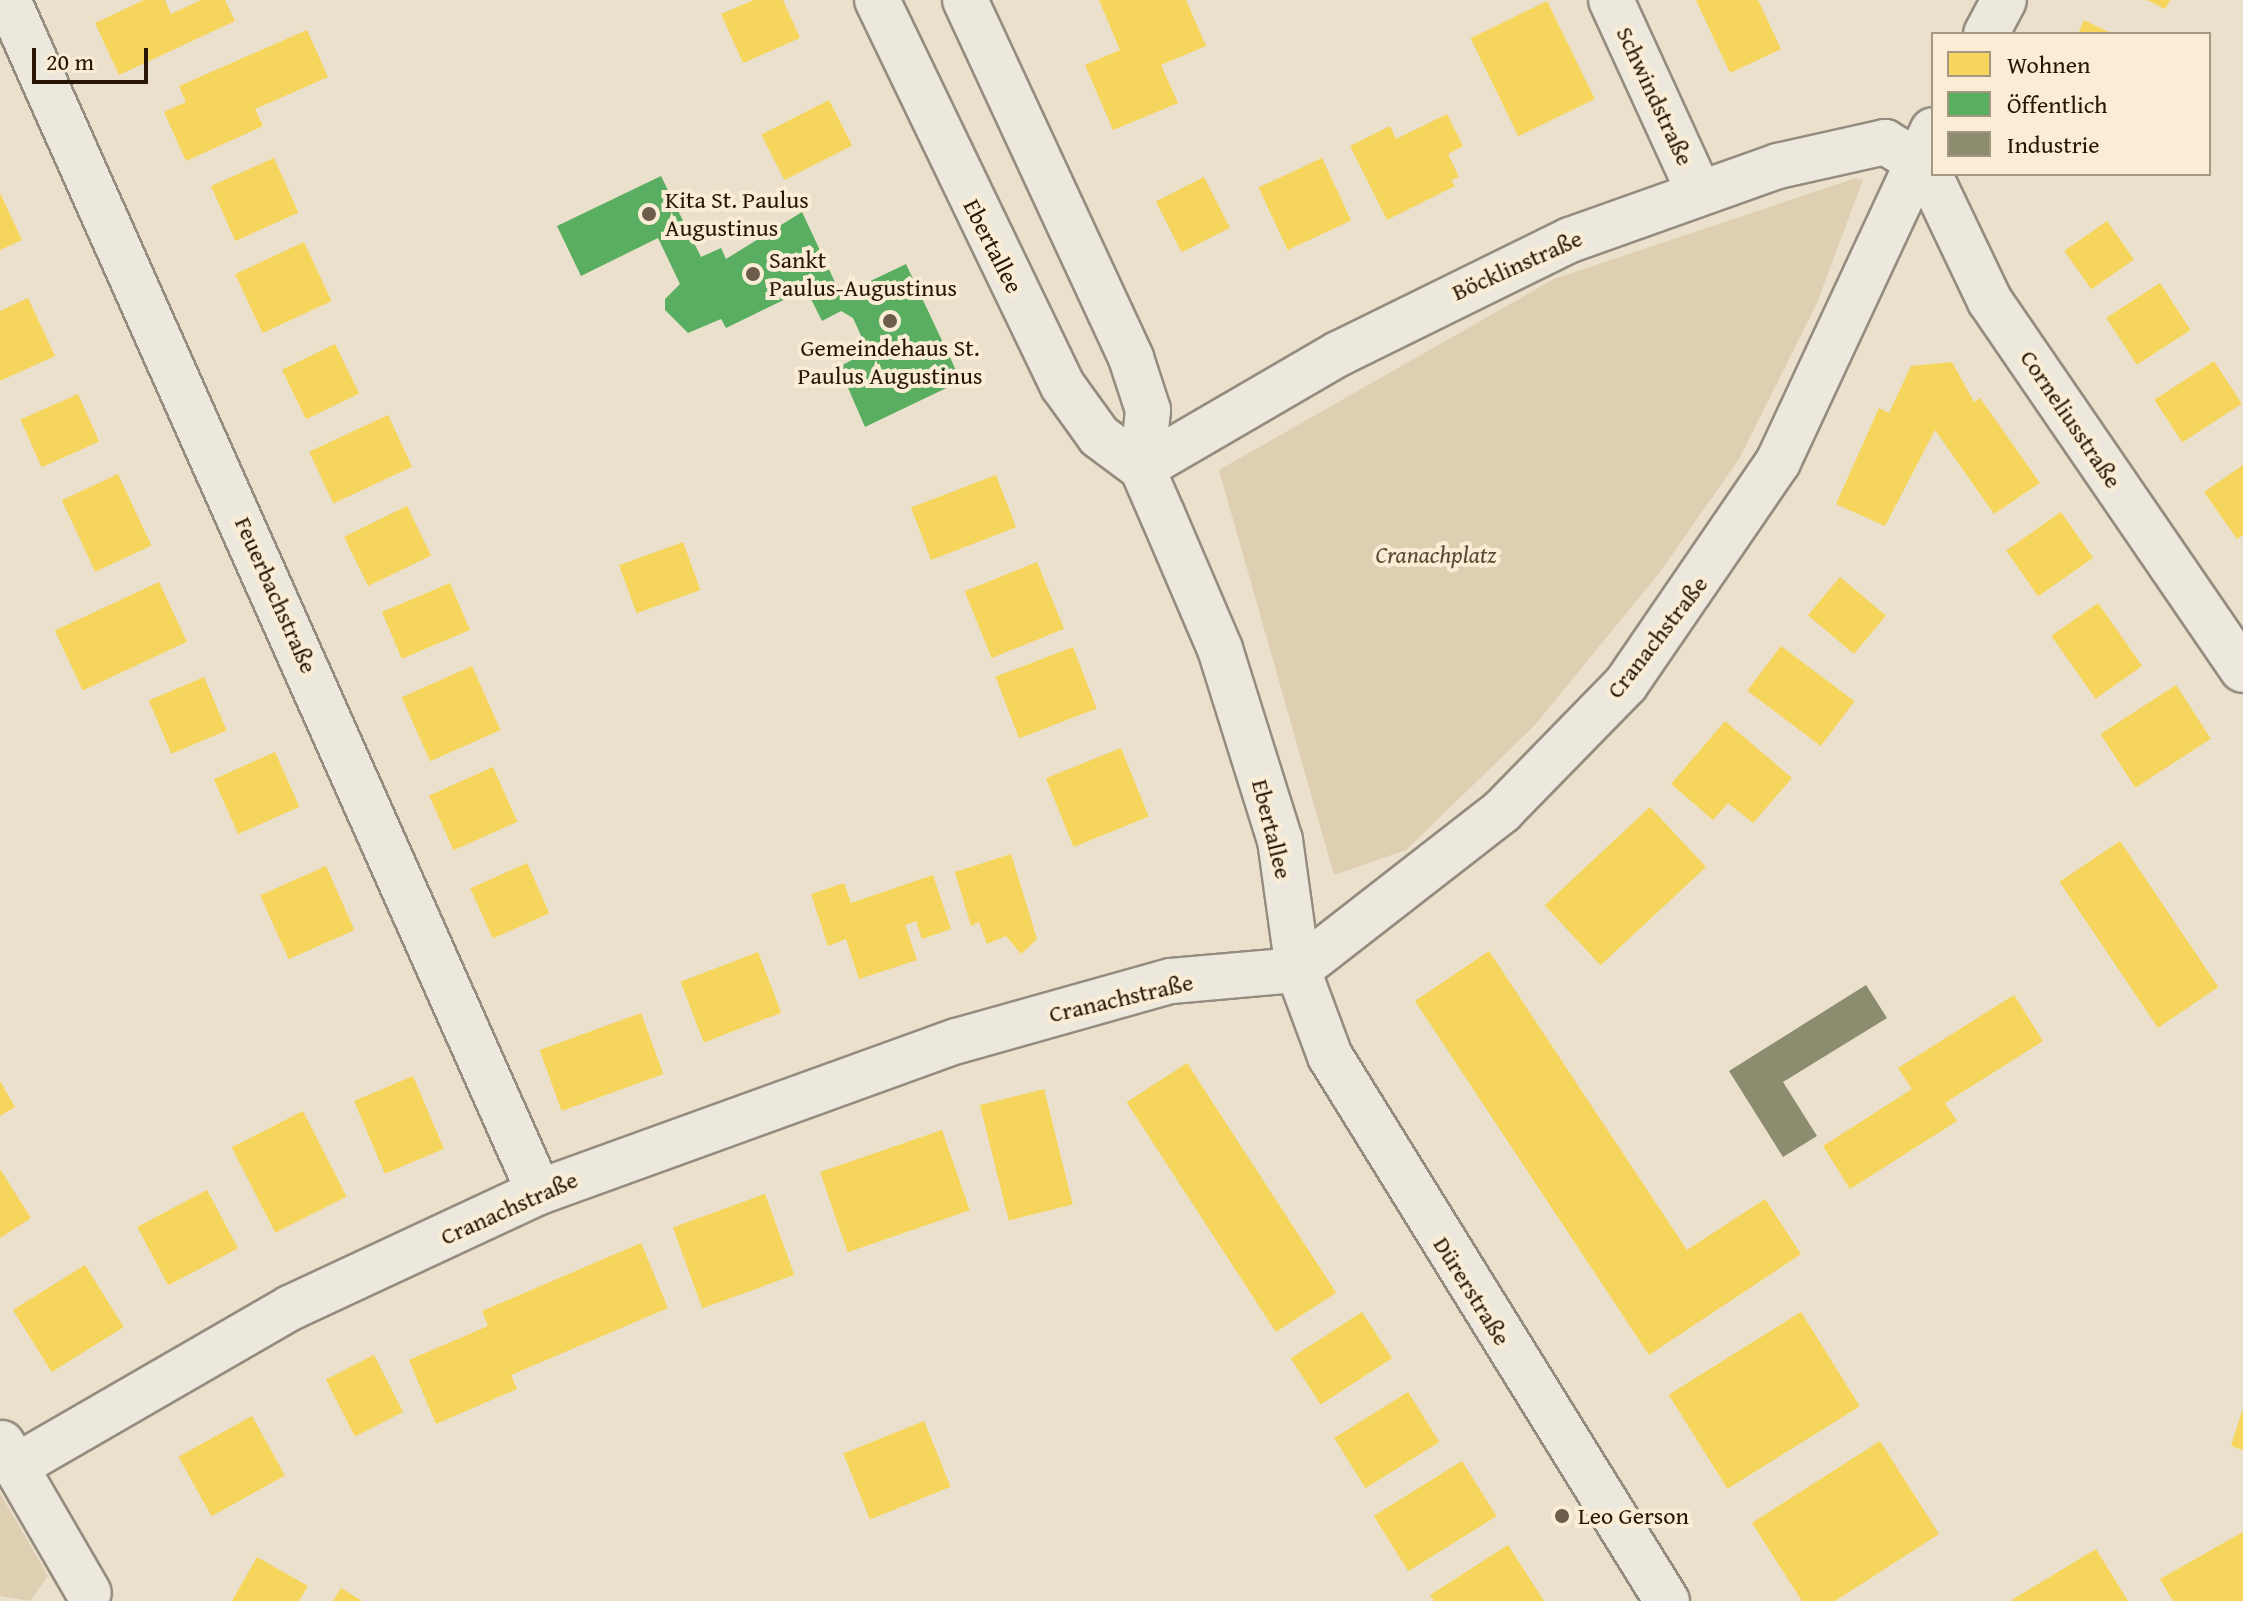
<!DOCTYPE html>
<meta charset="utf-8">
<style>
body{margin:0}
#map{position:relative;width:2243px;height:1601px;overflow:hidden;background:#eae0cc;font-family:"Gentium Book Plus",serif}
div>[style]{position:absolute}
.green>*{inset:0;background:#decfb3}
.homes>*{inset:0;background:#f6d55c;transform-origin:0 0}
.public>*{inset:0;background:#5aae61}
.industry>*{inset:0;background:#8c8c6e}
.roads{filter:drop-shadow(2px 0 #948c7f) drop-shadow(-2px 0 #948c7f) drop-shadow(0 2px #948c7f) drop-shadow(0 -2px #948c7f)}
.minor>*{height:44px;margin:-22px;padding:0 22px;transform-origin:22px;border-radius:22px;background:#ede8de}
.secondary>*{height:44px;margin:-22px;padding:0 22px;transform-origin:22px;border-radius:22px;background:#ede8de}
.dots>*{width:22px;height:22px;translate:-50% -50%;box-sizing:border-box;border:4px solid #faedd5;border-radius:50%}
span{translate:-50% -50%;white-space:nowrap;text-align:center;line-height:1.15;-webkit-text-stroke:8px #faedd5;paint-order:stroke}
.street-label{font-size:24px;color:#291503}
.poi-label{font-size:24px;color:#291503}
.left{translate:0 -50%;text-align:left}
.park-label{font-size:24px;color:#5c4932;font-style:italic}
.legend{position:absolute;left:1931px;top:32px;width:280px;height:144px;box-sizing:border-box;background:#faedd5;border:2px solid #a69781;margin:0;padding:10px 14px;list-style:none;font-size:24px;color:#291503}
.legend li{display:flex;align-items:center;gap:16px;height:40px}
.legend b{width:40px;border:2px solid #a69781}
.scale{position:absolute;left:32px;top:48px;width:116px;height:36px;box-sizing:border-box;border:4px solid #291503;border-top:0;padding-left:10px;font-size:24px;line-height:28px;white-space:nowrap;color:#291503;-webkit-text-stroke:6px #faedd5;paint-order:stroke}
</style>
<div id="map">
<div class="green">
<div style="clip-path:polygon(1856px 178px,1863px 180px,1817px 303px,1739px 459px,1660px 572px,1535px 725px,1406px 850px,1334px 875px,1219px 470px,1554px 279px)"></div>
<div style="clip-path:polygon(0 1493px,48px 1576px,30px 1601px,0 1596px)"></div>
</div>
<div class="homes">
<div style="clip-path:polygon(144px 0,165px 0,171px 14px,201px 0,225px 0,235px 21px,119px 75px,95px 23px)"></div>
<div style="clip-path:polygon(754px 0,783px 0,800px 38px,743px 63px,721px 14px)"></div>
<div style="clip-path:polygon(1099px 0,1186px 0,1206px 46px,1161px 65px,1178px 103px,1113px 130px,1085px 65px,1120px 50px)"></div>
<div style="clip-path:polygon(1696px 0,1758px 0,1781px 49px,1730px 73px)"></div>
<div style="clip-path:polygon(2147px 0,2170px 0,2165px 9px)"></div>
<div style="left:1547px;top:1px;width:109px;height:85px;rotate:64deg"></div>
<div style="clip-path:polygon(2084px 20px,2113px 34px,2078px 34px)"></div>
<div style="clip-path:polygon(307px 30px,328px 77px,255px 109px,263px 126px,186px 161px,164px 112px,186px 102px,179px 86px)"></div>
<div style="left:829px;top:100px;width:51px;height:76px;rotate:63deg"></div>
<div style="clip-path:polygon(1447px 114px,1463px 146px,1448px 154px,1459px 177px,1451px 180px,1455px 186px,1387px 220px,1350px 146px,1390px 126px,1396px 139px)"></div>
<div style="left:274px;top:158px;width:60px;height:69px;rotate:66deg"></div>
<div style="left:1322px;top:158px;width:69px;height:70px;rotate:65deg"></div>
<div style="left:1204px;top:177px;width:57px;height:54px;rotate:63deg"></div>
<div style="clip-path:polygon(0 193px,22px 240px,0 250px)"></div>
<div style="left:2107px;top:221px;width:47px;height:52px;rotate:55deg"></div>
<div style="left:304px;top:242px;width:65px;height:76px;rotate:65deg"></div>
<div style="left:2160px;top:283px;width:56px;height:64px;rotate:57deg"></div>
<div style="clip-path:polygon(28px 298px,55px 356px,0 381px,0 311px)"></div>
<div style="left:335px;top:344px;width:55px;height:59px;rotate:64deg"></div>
<div style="left:2214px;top:361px;width:51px;height:71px;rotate:57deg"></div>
<div style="clip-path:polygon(1952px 362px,1974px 402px,1980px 398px,2040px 483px,1994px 514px,1935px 430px,1885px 526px,1836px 504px,1879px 408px,1889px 413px,1911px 366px)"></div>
<div style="left:78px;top:394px;width:52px;height:63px;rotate:66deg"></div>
<div style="left:388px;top:415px;width:57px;height:87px;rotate:65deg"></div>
<div style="clip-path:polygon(2243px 465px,2243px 535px,2237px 539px,2204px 492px)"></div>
<div style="left:118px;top:474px;width:79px;height:62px;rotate:65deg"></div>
<div style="left:996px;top:475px;width:56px;height:91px;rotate:69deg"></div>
<div style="left:407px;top:506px;width:55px;height:70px;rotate:64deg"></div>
<div style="left:2061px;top:512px;width:56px;height:67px;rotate:55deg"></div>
<div style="left:683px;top:542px;width:51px;height:68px;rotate:70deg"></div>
<div style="left:1037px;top:562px;width:72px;height:78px;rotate:68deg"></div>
<div style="left:1840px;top:577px;width:60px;height:50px;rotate:40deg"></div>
<div style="left:159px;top:582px;width:66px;height:115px;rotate:65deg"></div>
<div style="left:450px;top:583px;width:51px;height:74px;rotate:67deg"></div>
<div style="left:2098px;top:603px;width:77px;height:57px;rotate:55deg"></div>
<div style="left:1781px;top:646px;width:92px;height:56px;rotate:37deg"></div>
<div style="left:1073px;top:647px;width:66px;height:83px;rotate:69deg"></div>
<div style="left:472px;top:666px;width:70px;height:77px;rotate:66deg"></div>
<div style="left:204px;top:677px;width:58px;height:60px;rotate:67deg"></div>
<div style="left:2176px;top:685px;width:64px;height:90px;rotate:57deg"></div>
<div style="clip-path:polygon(1725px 721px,1792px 778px,1753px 823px,1728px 803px,1713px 820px,1671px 784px)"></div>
<div style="left:1121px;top:748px;width:74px;height:81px;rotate:68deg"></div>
<div style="left:275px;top:752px;width:60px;height:67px;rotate:66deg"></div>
<div style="left:493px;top:767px;width:60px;height:70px;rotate:66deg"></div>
<div style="left:1650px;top:807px;width:82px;height:144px;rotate:47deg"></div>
<div style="left:2120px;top:841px;width:176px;height:73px;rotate:56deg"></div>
<div style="clip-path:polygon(1011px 854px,1037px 939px,1021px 954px,1006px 936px,987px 944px,979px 922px,971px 926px,955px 872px)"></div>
<div style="left:527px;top:863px;width:55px;height:62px;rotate:66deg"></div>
<div style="left:326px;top:866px;width:70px;height:72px;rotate:66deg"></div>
<div style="clip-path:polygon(933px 875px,951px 929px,922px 939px,916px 921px,905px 925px,917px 960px,859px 979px,846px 939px,828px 946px,811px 894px,844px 883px,851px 903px)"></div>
<div style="clip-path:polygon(1489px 951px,1687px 1250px,1765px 1199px,1801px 1254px,1649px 1355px,1415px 1001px)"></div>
<div style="left:758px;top:952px;width:65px;height:83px;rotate:69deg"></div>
<div style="clip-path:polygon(2014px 995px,2043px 1041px,1945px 1103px,1957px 1121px,1850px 1189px,1823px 1146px,1912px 1089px,1898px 1068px)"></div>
<div style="left:641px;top:1013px;width:65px;height:108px;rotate:70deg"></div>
<div style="left:1187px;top:1063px;width:274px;height:72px;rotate:57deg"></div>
<div style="left:413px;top:1076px;width:79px;height:64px;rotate:67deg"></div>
<div style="clip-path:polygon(0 1081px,15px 1107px,0 1116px)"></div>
<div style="left:1044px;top:1089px;width:119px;height:66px;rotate:76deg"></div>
<div style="left:303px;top:1111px;width:96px;height:80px;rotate:63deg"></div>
<div style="left:942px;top:1130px;width:85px;height:129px;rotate:71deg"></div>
<div style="clip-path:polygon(0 1169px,31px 1218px,0 1238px)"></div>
<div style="left:207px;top:1190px;width:66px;height:79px;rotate:62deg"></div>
<div style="left:765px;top:1194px;width:86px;height:98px;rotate:70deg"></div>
<div style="clip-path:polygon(641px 1243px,668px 1308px,511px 1375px,517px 1389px,436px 1424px,409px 1360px,488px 1326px,482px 1311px)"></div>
<div style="left:85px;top:1265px;width:73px;height:85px;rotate:58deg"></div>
<div style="left:1362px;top:1312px;width:55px;height:85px;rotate:57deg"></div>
<div style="left:1801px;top:1312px;width:111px;height:156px;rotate:58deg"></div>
<div style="left:374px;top:1355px;width:64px;height:54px;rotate:63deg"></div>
<div style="left:1408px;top:1392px;width:59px;height:87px;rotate:58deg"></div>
<div style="clip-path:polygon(2242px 1411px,2243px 1411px,2243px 1450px,2231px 1446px)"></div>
<div style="left:252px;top:1416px;width:68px;height:84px;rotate:61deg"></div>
<div style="left:924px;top:1421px;width:71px;height:87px;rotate:68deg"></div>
<div style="clip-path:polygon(1880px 1441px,1939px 1534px,1835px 1601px,1802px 1601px,1752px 1523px)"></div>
<div style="left:1462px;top:1461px;width:65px;height:104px;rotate:58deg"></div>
<div style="clip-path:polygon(2243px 1532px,2243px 1601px,2173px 1601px,2160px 1579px)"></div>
<div style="clip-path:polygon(1508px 1545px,1544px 1601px,1434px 1601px,1430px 1595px)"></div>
<div style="clip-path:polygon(2096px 1549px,2128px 1601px,2010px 1601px)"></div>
<div style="clip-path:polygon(257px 1557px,308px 1586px,299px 1601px,232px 1601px)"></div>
<div style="clip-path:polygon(341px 1588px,362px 1601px,333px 1601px)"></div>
</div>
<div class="public">
<div style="clip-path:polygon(661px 176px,701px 257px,721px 248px,726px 259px,802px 212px,841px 295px,906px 264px,961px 381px,865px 427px,839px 367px,868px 351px,853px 318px,841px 311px,822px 321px,806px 289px,726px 328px,721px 319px,688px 333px,665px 310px,665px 299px,680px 284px,658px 238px,581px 276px,557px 226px)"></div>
</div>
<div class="industry">
<div style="clip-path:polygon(1866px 985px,1887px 1018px,1783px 1082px,1817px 1136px,1783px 1157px,1729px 1071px)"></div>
</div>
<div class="roads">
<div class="minor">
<div style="left:8px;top:0;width:1305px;rotate:65.99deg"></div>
<div style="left:1611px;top:0;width:211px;rotate:65.4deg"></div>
<div style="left:1986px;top:34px;width:38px;rotate:-62deg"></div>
<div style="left:1142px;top:468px;width:227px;rotate:-30.2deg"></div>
<div style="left:1338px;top:354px;width:258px;rotate:-26.2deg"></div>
<div style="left:1570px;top:240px;width:221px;rotate:-19.6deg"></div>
<div style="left:1778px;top:166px;width:110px;rotate:-12.6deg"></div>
<div style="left:1885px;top:142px;width:48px;rotate:31.4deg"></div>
<div style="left:1926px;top:167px;width:148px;rotate:64.5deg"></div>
<div style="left:1990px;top:301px;width:447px;rotate:55.6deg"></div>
<div style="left:2px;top:1443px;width:173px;rotate:59.9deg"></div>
<div style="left:18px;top:1465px;width:314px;rotate:-30deg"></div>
<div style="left:290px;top:1308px;width:275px;rotate:-25deg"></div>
<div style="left:539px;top:1192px;width:444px;rotate:-19.9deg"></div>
<div style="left:957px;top:1041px;width:222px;rotate:-15.7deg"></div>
<div style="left:1171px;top:981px;width:127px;rotate:-5deg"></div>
<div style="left:1298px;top:970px;width:259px;rotate:-37.9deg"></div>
<div style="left:1502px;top:811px;width:177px;rotate:-45.7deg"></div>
<div style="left:1626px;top:684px;width:269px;rotate:-55.6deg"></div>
<div style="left:1778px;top:462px;width:366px;rotate:-65deg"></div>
</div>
<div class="secondary">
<div style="left:877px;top:0;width:428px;rotate:64.3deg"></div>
<div style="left:1063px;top:386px;width:62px;rotate:54.2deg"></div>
<div style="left:1099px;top:436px;width:54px;rotate:36.7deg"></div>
<div style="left:1142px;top:468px;width:52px;rotate:66.4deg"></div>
<div style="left:1163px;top:516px;width:145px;rotate:66.8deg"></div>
<div style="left:1220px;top:649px;width:200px;rotate:72.6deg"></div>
<div style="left:1280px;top:840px;width:131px;rotate:82.1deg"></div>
<div style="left:1298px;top:970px;width:92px;rotate:69.6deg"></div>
<div style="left:1330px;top:1056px;width:641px;rotate:58.27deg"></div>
<div style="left:965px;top:0;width:395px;rotate:65.1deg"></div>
<div style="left:1131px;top:358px;width:55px;rotate:71.9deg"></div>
<div style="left:1148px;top:410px;width:58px;rotate:95.9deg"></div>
</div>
</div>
<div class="dots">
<div style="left:649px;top:214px;background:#6d5c49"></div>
<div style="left:753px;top:274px;background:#6d5c49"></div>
<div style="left:890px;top:321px;background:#6d5c49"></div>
<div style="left:1562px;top:1516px;background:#6d5c49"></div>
</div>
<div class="street-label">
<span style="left:1655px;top:96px;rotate:65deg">Schwindstraße</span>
<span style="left:993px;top:246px;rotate:63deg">Ebertallee</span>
<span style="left:1517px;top:265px;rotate:-24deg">Böcklinstraße</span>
<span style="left:2071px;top:419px;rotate:56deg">Corneliusstraße</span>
<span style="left:276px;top:595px;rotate:66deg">Feuerbachstraße</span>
<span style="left:1657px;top:637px;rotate:-52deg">Cranachstraße</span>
<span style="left:1272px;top:829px;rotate:76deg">Ebertallee</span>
<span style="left:1121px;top:998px;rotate:-13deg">Cranachstraße</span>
<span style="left:509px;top:1208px;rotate:-24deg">Cranachstraße</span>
<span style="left:1472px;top:1291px;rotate:58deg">Dürerstraße</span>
</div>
<div class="poi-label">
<span class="left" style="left:665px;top:214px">Kita St. Paulus<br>Augustinus</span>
<span class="left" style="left:769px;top:274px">Sankt<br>Paulus-Augustinus</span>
<span style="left:890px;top:362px">Gemeindehaus St.<br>Paulus Augustinus</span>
<span class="left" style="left:1578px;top:1516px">Leo Gerson</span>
</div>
<div class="park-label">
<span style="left:1436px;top:555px">Cranachplatz</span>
</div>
<ul class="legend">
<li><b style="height:22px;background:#f6d55c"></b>Wohnen</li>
<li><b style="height:22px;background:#5aae61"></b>Öffentlich</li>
<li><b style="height:22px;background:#8c8c6e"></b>Industrie</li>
</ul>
<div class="scale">20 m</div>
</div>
